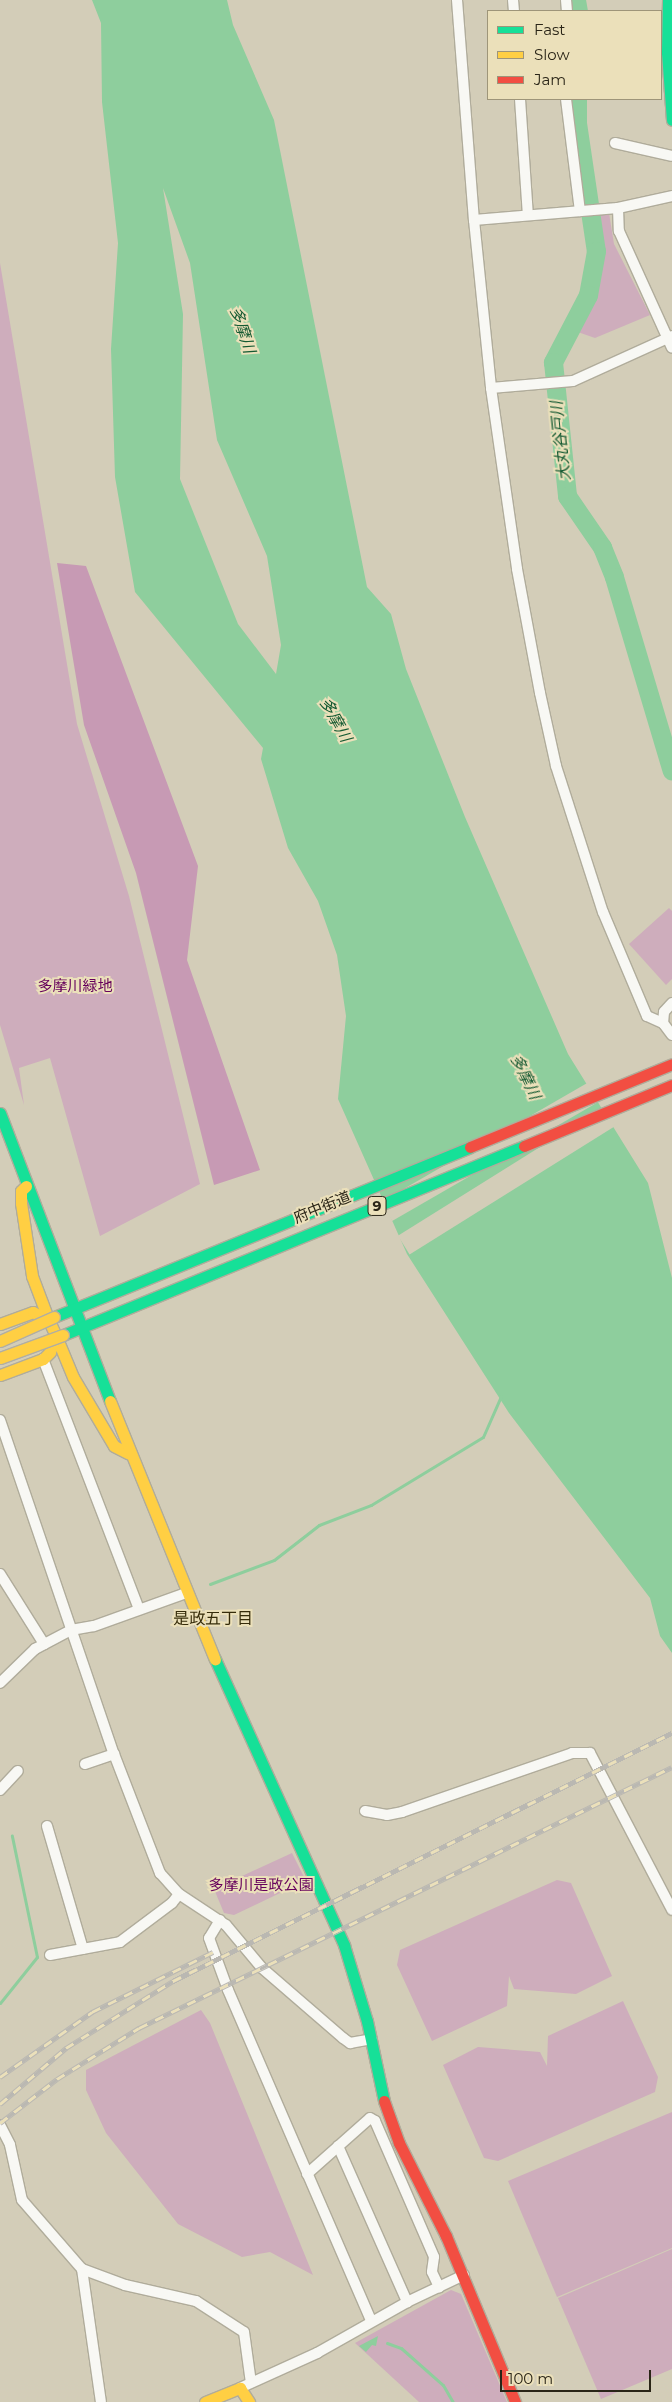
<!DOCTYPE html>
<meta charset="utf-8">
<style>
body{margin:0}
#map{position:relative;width:672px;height:2402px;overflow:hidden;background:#d3cdb8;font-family:Montserrat,"Noto Sans JP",sans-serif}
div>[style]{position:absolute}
.green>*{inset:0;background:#ceadbc}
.forest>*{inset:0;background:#c79ab4}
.water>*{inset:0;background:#8ece9d}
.pier>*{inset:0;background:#d3cdb8;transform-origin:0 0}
.stream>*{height:3px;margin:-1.5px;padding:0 1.5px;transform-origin:1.5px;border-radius:1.5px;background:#8ece9d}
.river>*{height:19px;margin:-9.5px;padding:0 9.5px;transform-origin:9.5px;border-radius:9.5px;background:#8ece9d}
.roads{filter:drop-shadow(1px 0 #b0ac9b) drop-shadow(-1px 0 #b0ac9b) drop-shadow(0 1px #b0ac9b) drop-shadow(0 -1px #b0ac9b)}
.street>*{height:10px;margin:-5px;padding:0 5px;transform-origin:5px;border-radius:5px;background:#f8f8f4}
.fast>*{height:11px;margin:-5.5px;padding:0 5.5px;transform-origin:5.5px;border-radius:5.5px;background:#16e098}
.slow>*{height:11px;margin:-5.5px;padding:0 5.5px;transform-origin:5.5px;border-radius:5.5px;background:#ffcf43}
.jam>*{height:11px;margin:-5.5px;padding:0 5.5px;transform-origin:5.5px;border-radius:5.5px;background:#f24e42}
.rail>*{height:5px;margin-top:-2.5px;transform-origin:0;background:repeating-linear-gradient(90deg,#ebe0ba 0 9px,#bab8b2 0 18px);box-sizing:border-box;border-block:1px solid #bab8b2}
.bridges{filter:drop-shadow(1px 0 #b1aea3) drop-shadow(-1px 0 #b1aea3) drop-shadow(0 1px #b1aea3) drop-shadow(0 -1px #b1aea3)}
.slow-bridge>*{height:11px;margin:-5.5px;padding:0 5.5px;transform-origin:5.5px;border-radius:5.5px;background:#ffcf43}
span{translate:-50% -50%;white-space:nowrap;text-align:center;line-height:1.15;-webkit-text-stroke:4px #ebe0ba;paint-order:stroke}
.shield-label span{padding:1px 4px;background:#ebe0ba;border:1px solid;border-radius:4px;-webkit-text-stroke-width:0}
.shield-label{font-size:14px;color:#2a2517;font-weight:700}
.park-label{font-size:15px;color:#66015c}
.street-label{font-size:15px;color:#2a2517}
.water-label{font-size:16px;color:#145a32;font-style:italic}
.neighbourhood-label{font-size:16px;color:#362c0a}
.legend{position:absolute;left:487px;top:10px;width:175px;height:90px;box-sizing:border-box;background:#ebe0ba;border:1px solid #9e9579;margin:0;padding:6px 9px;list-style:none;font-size:15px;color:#2a2517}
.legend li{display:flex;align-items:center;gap:10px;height:25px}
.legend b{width:25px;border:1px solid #9e9579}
.scale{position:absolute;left:500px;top:2370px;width:151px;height:22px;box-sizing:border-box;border:2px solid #2a2517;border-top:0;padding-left:6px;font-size:15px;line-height:18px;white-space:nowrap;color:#2a2517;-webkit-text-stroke:4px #ebe0ba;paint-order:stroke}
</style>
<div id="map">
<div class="green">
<div style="clip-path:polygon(609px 213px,614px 244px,650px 315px,595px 338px,572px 330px,596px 283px,599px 246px,595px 216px)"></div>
<div style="clip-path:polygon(0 263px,77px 724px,129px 896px,200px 1184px,100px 1236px,50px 1058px,19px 1068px,24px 1105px,0 1025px)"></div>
<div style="clip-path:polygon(669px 908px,672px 911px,672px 979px,666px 985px,629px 944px)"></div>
<div style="clip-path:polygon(292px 1853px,304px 1877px,303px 1882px,234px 1915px,224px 1913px,214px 1889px)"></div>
<div style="clip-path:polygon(557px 1880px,571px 1883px,612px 1976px,576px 1994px,514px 1989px,509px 1976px,507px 2006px,432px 2041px,397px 1965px,400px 1950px)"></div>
<div style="clip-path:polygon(623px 2001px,658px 2077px,655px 2092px,498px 2161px,484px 2158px,443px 2065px,478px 2047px,540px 2052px,547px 2066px,548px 2036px)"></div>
<div style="clip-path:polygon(201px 2010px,210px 2023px,313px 2275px,270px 2252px,242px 2257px,178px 2224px,106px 2133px,86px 2090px,86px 2070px)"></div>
<div style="clip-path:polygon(672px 2112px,672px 2248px,557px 2297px,508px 2181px)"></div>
<div style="clip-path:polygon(672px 2249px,672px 2369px,601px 2399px,558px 2298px)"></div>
<div style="clip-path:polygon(451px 2290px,461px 2294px,507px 2402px,419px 2402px,355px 2343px)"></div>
</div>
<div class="forest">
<div style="clip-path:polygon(57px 563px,86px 566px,198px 866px,187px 960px,260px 1170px,214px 1185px,136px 873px,84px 725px)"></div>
</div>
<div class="water">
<div style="clip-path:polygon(evenodd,92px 0,227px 0,233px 25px,274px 120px,367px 587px,391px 614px,406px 669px,465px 817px,568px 1054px,648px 1183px,672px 1278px,672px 1653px,660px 1636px,650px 1598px,509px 1413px,407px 1254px,338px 1099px,346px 1016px,337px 955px,318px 901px,288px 848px,261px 759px,263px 748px,135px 592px,115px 477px,111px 349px,118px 243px,102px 102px,101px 23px,92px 0,163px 188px,190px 263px,217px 440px,267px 556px,281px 645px,276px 674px,238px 624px,180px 479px,183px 314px,163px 188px)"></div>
<div style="clip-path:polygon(378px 2336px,376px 2346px,372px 2345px,366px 2352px,359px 2346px)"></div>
</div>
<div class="pier">
<div style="left:589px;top:1082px;width:22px;height:240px;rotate:60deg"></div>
<div style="left:604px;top:1107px;width:22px;height:243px;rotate:58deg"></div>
</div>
<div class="stream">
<div style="left:210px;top:1584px;width:68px;rotate:-20.6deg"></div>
<div style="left:274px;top:1560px;width:57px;rotate:-37.9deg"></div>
<div style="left:319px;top:1525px;width:56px;rotate:-21deg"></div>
<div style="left:371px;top:1505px;width:131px;rotate:-31.3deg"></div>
<div style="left:483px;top:1437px;width:45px;rotate:-66.3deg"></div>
<div style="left:0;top:2003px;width:59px;rotate:-51.2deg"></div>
<div style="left:37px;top:1957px;width:124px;rotate:-101.7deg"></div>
<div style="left:387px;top:2343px;width:15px;rotate:20deg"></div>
<div style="left:401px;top:2348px;width:56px;rotate:41.4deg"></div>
<div style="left:443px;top:2385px;width:20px;rotate:60deg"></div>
</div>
<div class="river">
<div style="left:576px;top:0;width:11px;rotate:80deg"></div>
<div style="left:577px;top:99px;width:24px;rotate:90deg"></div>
<div style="left:577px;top:123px;width:129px;rotate:81.6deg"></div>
<div style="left:596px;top:251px;width:45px;rotate:100.3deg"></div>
<div style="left:588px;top:295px;width:76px;rotate:117.6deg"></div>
<div style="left:553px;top:362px;width:135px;rotate:84deg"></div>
<div style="left:567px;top:496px;width:62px;rotate:55.5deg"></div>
<div style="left:602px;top:547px;width:32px;rotate:68deg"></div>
<div style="left:614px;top:577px;width:202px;rotate:73.4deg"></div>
</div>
<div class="roads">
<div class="street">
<div style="left:457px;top:0;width:221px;rotate:85.6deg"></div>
<div style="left:474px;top:220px;width:169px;rotate:84.2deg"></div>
<div style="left:491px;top:388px;width:183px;rotate:81.8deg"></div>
<div style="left:517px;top:569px;width:126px;rotate:79.5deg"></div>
<div style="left:540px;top:693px;width:75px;rotate:77.6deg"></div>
<div style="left:556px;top:766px;width:153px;rotate:72.2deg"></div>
<div style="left:603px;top:912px;width:113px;rotate:67.1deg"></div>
<div style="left:647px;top:1016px;width:17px;rotate:24deg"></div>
<div style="left:513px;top:0;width:11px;rotate:85deg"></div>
<div style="left:566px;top:0;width:11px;rotate:85deg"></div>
<div style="left:520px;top:99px;width:116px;rotate:86.1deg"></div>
<div style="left:566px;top:99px;width:113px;rotate:82.9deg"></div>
<div style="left:615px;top:143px;width:58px;rotate:12.8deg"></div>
<div style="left:618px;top:208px;width:23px;rotate:88deg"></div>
<div style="left:619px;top:231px;width:128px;rotate:65.6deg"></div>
<div style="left:474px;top:220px;width:144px;rotate:-4.8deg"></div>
<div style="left:618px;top:208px;width:55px;rotate:-12.5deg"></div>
<div style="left:491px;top:388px;width:82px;rotate:-4.9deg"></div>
<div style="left:573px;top:381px;width:109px;rotate:-24.4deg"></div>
<div style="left:672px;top:1003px;width:12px;rotate:132deg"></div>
<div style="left:664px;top:1012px;width:11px;rotate:95deg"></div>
<div style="left:663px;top:1023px;width:15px;rotate:53deg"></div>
<div style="left:43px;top:1359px;width:268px;rotate:69deg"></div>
<div style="left:0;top:1420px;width:353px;rotate:71.2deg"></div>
<div style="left:114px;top:1754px;width:128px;rotate:68.9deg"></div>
<div style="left:160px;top:1873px;width:28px;rotate:48deg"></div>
<div style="left:179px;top:1894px;width:56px;rotate:33.4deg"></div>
<div style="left:226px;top:1925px;width:56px;rotate:50.1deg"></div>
<div style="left:262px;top:1968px;width:107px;rotate:40.8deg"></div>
<div style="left:343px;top:2038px;width:9px;rotate:36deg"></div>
<div style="left:350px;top:2043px;width:22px;rotate:-10deg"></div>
<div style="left:0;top:1574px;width:83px;rotate:57.8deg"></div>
<div style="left:0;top:1683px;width:49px;rotate:-44.2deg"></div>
<div style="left:35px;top:1649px;width:41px;rotate:-27.8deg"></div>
<div style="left:71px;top:1630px;width:23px;rotate:-10deg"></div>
<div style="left:94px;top:1626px;width:98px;rotate:-19.7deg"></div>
<div style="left:85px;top:1764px;width:31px;rotate:-19deg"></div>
<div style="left:0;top:1790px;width:26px;rotate:-47deg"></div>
<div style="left:365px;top:1811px;width:22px;rotate:10deg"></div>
<div style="left:387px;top:1815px;width:15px;rotate:-11deg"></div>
<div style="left:402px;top:1812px;width:180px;rotate:-19.1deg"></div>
<div style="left:572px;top:1753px;width:18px"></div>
<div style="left:590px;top:1753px;width:177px;rotate:62.4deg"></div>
<div style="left:47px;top:1826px;width:128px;rotate:73.7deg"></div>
<div style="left:220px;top:1920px;width:21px;rotate:121deg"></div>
<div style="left:209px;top:1938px;width:55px;rotate:69.9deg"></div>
<div style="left:228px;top:1990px;width:361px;rotate:66.6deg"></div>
<div style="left:50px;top:1955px;width:71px;rotate:-10.5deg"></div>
<div style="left:120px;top:1942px;width:65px;rotate:-36.9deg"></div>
<div style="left:172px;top:1903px;width:11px;rotate:-52deg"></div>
<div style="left:0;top:2125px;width:22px;rotate:63deg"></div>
<div style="left:10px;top:2145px;width:56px;rotate:77.7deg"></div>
<div style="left:22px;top:2200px;width:91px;rotate:49deg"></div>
<div style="left:82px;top:2269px;width:134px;rotate:81.9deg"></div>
<div style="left:338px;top:2146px;width:171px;rotate:66.1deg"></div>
<div style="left:307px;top:2174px;width:84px;rotate:-41.6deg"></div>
<div style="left:370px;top:2118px;width:6px;rotate:31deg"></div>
<div style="left:375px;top:2121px;width:148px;rotate:66.5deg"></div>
<div style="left:434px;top:2257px;width:15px;rotate:98deg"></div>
<div style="left:432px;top:2272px;width:17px;rotate:65deg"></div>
<div style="left:82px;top:2269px;width:46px;rotate:20.4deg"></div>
<div style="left:125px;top:2285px;width:73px;rotate:12.7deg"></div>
<div style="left:196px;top:2301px;width:57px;rotate:32.9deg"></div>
<div style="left:244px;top:2332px;width:51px;rotate:82.2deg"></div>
<div style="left:240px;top:2388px;width:85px;rotate:-24.4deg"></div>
<div style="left:317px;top:2353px;width:103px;rotate:-29.5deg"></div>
<div style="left:407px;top:2302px;width:63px;rotate:-25.3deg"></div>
</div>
<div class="fast">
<div style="left:668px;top:0;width:52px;rotate:91.1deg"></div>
<div style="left:667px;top:52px;width:68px;rotate:85.8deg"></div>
<div style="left:0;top:1113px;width:308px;rotate:69.1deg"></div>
<div style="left:54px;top:1317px;width:449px;rotate:-22.2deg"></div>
<div style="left:63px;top:1335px;width:498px;rotate:-22.3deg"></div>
<div style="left:215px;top:1659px;width:314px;rotate:65.7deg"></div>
<div style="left:344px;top:1945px;width:79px;rotate:73.2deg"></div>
<div style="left:367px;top:2021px;width:82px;rotate:78deg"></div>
</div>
<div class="slow">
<div style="left:26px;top:1186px;width:7px;rotate:135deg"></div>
<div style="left:21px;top:1191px;width:12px;rotate:90deg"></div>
<div style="left:21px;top:1203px;width:74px;rotate:81.4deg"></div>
<div style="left:32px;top:1276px;width:48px;rotate:69.3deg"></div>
<div style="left:0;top:1324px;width:35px;rotate:-20deg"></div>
<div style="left:33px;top:1312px;width:18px;rotate:29deg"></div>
<div style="left:49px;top:1321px;width:17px;rotate:65deg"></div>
<div style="left:56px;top:1336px;width:17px;rotate:111deg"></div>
<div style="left:50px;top:1352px;width:10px;rotate:135deg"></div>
<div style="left:43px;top:1359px;width:46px;rotate:159.6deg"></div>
<div style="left:56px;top:1336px;width:44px;rotate:67.5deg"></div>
<div style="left:73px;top:1377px;width:80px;rotate:59.3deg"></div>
<div style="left:114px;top:1446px;width:16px;rotate:27deg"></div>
<div style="left:110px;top:1401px;width:279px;rotate:67.9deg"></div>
<div style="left:205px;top:2402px;width:38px;rotate:-22deg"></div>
<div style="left:240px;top:2388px;width:17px;rotate:57deg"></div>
</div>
<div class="jam">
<div style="left:524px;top:1146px;width:160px;rotate:-22.4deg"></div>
<div style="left:470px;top:1147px;width:218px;rotate:-22.3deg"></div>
<div style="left:384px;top:2101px;width:45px;rotate:70.3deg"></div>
<div style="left:399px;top:2143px;width:104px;rotate:63.2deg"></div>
<div style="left:446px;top:2236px;width:180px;rotate:67.4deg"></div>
</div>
</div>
<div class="rail">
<div style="left:0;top:2077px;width:113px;rotate:-35.2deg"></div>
<div style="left:92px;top:2012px;width:135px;rotate:-26.4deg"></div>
<div style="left:0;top:2104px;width:87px;rotate:-40.3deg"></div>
<div style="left:66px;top:2048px;width:126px;rotate:-32.1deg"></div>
<div style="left:173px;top:1981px;width:557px;rotate:-26.43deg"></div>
<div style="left:0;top:2123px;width:72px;rotate:-37.7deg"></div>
<div style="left:57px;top:2079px;width:97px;rotate:-31.9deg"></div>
<div style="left:139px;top:2028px;width:593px;rotate:-26.09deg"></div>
</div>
<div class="bridges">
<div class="slow-bridge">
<div style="left:0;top:1341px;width:59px;rotate:-24deg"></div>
<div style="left:0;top:1358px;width:67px;rotate:-20.1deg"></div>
</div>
</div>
<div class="shield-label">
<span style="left:377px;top:1206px">9</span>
</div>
<div class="park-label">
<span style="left:75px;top:986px">多摩川緑地</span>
<span style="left:261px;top:1885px">多摩川是政公園</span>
</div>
<div class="street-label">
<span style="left:322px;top:1207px;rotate:-22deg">府中街道</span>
</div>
<div class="water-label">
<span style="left:242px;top:330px;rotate:72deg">多摩川</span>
<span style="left:561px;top:441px;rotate:-96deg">大丸谷戸川</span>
<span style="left:335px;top:720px;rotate:61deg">多摩川</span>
<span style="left:525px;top:1077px;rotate:64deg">多摩川</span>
</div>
<div class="neighbourhood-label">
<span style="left:213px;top:1619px">是政五丁目</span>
</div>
<ul class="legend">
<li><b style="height:6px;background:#16e098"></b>Fast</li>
<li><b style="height:6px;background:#ffcf43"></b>Slow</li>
<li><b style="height:6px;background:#f24e42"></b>Jam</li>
</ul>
<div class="scale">100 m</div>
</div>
